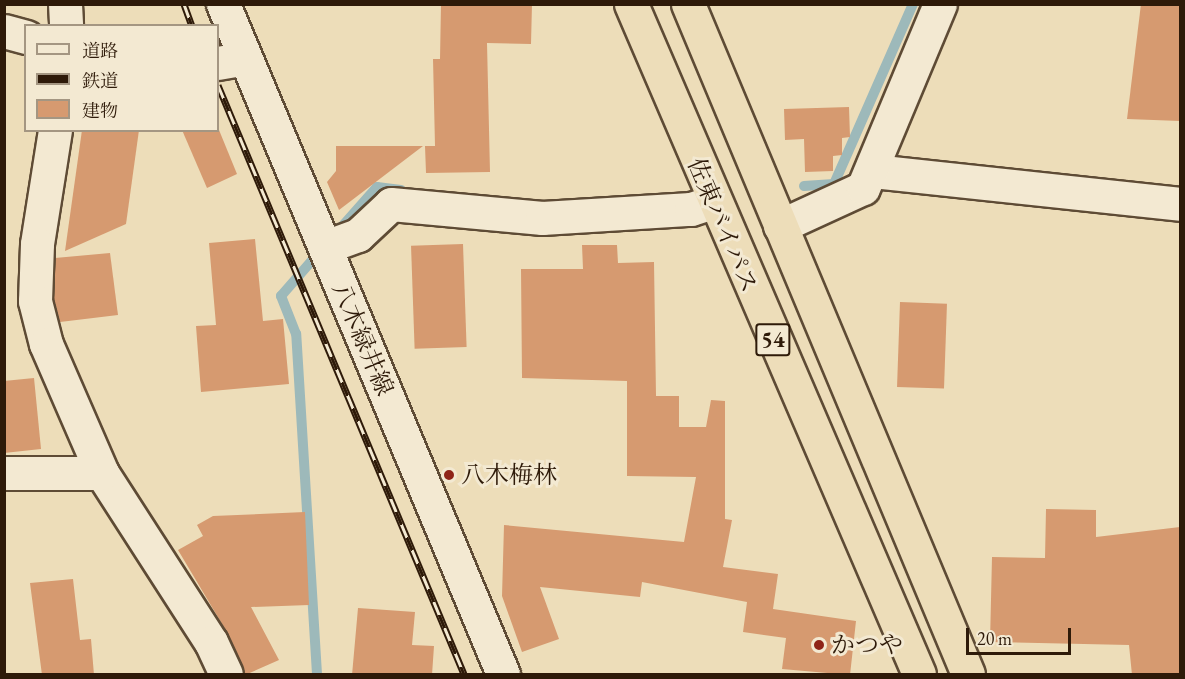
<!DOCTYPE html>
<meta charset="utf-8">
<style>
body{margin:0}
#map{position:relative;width:1185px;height:679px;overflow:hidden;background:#edddb9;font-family:"EB Garamond","Noto Serif JP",serif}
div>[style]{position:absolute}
.stream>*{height:10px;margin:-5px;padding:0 5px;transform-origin:5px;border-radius:5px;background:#9db9ba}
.building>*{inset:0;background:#d69a70;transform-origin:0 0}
.roads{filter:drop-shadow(2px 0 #5e4b35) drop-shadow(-2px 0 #5e4b35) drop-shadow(0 2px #5e4b35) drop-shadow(0 -2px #5e4b35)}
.minor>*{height:33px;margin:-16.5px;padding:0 16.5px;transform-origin:16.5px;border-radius:16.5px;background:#f3e9d2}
.secondary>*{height:33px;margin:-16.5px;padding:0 16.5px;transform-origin:16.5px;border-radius:16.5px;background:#f3e9d2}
.trunk>*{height:33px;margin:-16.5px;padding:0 16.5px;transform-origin:16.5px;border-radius:16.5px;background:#edddb9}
.rail>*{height:7px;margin-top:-3.5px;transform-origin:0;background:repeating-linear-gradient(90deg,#f3e9d2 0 14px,#2e1a09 0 28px);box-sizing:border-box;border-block:2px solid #2e1a09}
.dots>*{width:16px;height:16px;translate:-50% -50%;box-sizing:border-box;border:3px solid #f3e9d2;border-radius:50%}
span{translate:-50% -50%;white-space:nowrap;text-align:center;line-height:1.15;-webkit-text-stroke:6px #f3e9d2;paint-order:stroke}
.shield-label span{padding:2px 4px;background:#f3e9d2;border:2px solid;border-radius:4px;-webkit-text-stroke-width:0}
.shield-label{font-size:22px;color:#2e1a09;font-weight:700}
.street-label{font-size:24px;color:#2e1a09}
.poi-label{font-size:24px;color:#2e1a09}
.left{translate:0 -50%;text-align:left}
.frame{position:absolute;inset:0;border:6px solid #2e1a09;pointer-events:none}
.legend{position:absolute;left:24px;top:24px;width:195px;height:108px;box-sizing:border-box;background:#f3e9d2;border:2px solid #a49682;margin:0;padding:8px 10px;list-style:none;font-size:18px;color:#2e1a09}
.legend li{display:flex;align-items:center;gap:12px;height:30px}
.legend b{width:30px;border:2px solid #a49682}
.scale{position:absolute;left:966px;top:628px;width:105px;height:27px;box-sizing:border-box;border:3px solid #2e1a09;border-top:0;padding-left:8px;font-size:18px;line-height:21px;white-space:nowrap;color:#2e1a09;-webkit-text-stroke:4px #f3e9d2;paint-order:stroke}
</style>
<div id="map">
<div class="stream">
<div style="left:804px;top:186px;width:30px;rotate:-4deg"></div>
<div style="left:834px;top:184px;width:197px;rotate:-66.3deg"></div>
<div style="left:338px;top:231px;width:59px;rotate:-48.4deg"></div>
<div style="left:377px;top:187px;width:24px;rotate:7deg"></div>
<div style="left:317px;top:674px;width:341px;rotate:-93.5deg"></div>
<div style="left:296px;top:334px;width:41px;rotate:-111.5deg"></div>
<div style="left:281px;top:296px;width:62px;rotate:-48.9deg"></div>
</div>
<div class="building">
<div style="clip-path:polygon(441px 4px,532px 4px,531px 44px,487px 43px,490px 172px,426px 173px,425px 146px,435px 146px,433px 59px,440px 59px)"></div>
<div style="clip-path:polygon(1141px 4px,1180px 4px,1180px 121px,1127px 119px)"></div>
<div style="clip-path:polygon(849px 107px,850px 137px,842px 138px,842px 155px,833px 156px,833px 171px,805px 172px,804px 139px,785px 140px,784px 109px)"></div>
<div style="clip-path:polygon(82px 130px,139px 130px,126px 224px,65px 251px)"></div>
<div style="clip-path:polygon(182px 130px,219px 130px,237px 174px,207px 188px)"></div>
<div style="clip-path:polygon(336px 146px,423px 146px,339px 210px,327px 182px,336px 171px)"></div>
<div style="clip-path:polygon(255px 239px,263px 321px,283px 319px,289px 384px,201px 392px,196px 326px,216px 325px,209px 243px)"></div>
<div style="left:463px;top:244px;width:103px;height:52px;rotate:88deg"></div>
<div style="clip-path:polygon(582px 245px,617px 245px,618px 263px,654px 262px,656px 396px,679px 396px,679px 427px,706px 427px,711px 400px,725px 401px,725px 519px,732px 520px,723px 567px,778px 574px,773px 609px,856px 621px,850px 675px,782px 669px,786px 638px,743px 632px,747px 602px,642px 582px,640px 597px,540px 587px,559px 639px,522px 652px,502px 596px,504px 525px,684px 542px,696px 477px,627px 476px,627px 381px,522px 378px,521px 269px,583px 269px)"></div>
<div style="clip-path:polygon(110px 253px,118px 315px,60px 322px,54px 299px,55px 258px)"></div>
<div style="left:900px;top:302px;width:47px;height:85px;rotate:2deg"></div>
<div style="clip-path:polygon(34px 378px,41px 449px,4px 453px,4px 381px)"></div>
<div style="clip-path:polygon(1046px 509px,1096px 510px,1096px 537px,1180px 527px,1180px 675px,1132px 675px,1129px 645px,990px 642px,992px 557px,1045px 558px)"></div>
<div style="clip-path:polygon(305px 512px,309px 605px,251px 607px,279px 660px,245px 675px,228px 634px,178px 550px,203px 536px,197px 525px,213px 516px)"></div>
<div style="clip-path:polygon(73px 579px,80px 640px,91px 639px,94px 675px,42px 675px,30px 583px)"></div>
<div style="clip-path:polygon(358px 608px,415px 612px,412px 645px,434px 646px,432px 675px,352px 675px)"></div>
</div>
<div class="roads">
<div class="minor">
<div style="left:65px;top:4px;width:22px;rotate:87deg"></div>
<div style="left:4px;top:31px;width:23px;rotate:15deg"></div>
<div style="left:218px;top:63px;width:27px;rotate:-10deg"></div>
<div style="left:55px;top:130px;width:115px;rotate:99deg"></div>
<div style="left:37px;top:244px;width:57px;rotate:92deg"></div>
<div style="left:35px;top:301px;width:44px;rotate:75.7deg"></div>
<div style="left:46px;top:344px;width:141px;rotate:66.5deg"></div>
<div style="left:102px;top:473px;width:201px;rotate:57.2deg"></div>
<div style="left:211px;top:642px;width:35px;rotate:65deg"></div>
<div style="left:873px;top:171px;width:309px;rotate:6.1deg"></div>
<div style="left:780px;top:226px;width:91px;rotate:-24.6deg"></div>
<div style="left:863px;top:188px;width:199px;rotate:-67.3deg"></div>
<div style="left:325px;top:247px;width:35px;rotate:-20deg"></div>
<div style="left:358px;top:235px;width:45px;rotate:-43.2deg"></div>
<div style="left:391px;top:204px;width:152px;rotate:5.3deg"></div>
<div style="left:542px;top:218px;width:149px;rotate:-3.5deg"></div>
<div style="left:691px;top:209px;width:23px;rotate:-18deg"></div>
<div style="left:4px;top:473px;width:98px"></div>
</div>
<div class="secondary">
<div style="left:223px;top:4px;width:726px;rotate:67.32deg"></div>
</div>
<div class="trunk">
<div style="left:631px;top:4px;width:729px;rotate:66.74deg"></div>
<div style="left:688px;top:4px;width:726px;rotate:67.32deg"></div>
</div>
</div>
<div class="rail">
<div style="left:184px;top:4px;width:23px;rotate:70deg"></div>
<div style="left:218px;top:85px;width:638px;rotate:67.33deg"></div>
</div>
<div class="dots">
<div style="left:449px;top:475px;background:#8f2418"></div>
<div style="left:819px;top:645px;background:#8f2418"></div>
</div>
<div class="shield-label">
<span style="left:773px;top:340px">54</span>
</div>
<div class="street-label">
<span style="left:723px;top:225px;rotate:67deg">佐東バイパス</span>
<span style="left:363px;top:339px;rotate:67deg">八木緑井線</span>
</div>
<div class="poi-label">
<span class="left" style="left:461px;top:475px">八木梅林</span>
<span class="left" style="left:831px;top:645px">かつや</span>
</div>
<div class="frame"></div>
<ul class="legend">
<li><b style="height:8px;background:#f3e9d2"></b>道路</li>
<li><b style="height:8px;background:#2e1a09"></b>鉄道</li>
<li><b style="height:16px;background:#d69a70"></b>建物</li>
</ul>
<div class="scale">20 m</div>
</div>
